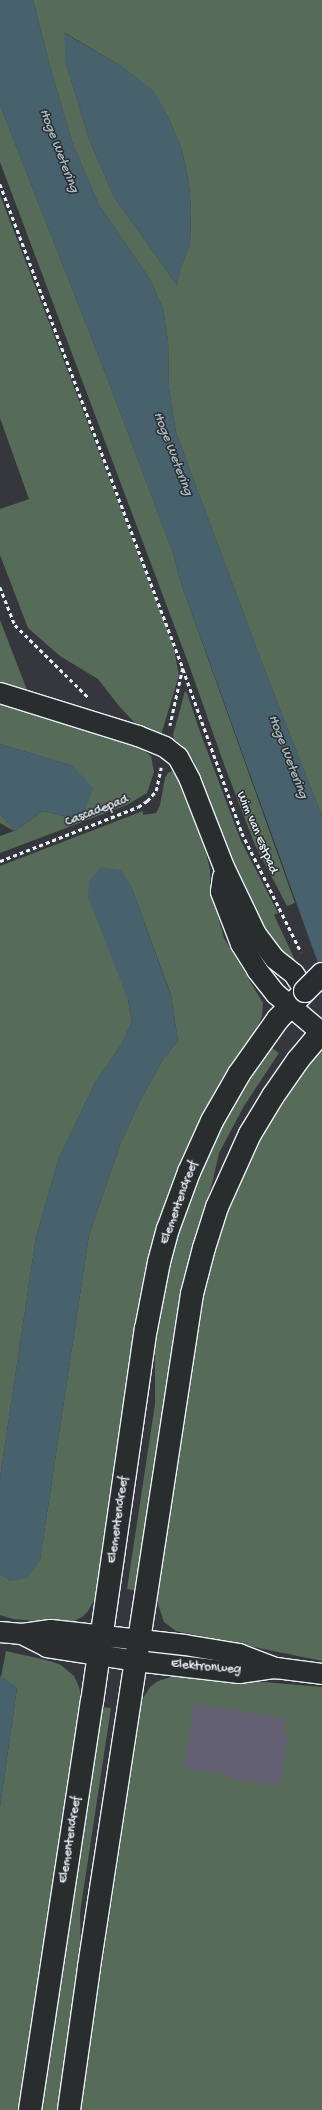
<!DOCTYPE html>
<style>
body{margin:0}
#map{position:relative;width:322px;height:2110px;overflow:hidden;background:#36373c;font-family:"Gochi Hand",sans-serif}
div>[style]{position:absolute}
.green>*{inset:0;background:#566c58}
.water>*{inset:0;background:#47626c}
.building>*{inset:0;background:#646073}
.path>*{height:2.5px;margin-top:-1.25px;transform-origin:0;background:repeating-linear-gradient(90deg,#e8f1f8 0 4px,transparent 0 7px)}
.roads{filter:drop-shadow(1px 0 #e8f1f8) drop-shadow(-1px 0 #e8f1f8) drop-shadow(0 1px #e8f1f8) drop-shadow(0 -1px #e8f1f8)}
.minor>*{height:20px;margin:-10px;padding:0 10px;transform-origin:10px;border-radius:10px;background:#2a2d2e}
.major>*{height:22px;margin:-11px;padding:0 11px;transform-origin:11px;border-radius:11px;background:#2a2d2e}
.bridges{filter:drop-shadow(1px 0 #e8f1f8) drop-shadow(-1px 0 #e8f1f8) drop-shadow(0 1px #e8f1f8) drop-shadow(0 -1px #e8f1f8)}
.major-bridge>*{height:22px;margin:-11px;padding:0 11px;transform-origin:11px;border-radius:11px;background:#2a2d2e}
span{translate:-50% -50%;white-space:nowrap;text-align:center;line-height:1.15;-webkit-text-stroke:3px #2a2d2e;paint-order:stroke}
.street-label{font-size:13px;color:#e8f1f8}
.water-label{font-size:14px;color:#a8b8c0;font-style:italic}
</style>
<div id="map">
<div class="green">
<div style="clip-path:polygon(evenodd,33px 0,322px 0,322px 816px,270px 684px,176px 433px,169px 389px,168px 341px,163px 309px,151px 281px,99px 205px,73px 145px,50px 66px,33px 0,65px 33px,121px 66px,153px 91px,168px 117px,182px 150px,189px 184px,191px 212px,190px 244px,180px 270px,177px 285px,114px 197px,89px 139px,80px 109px,66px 63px,65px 33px)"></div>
<div style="clip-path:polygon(0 105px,108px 380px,173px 553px,180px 580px,295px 903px,287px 906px,255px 845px,225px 767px,189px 665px,0 162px)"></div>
<div style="clip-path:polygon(0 195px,173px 645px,179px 675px,161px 735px,134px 722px,119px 706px,98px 679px,60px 656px,28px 628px,0 555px,0 509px,29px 499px,0 418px)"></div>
<div style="clip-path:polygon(0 620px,27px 690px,0 682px)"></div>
<div style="clip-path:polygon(185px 691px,187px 693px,199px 729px,241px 841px,278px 913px,274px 915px,295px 960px,285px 955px,283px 957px,248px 905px,194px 761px,183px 746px,174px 739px,173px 735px)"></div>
<div style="clip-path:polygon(0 704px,125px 742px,146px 752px,151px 756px,154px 772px,147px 793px,127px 805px,0 853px,0 836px,14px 831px,0 823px,0 814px,15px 831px,43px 811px,82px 820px,73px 766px,0 744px)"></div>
<div style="clip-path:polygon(172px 771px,177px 778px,206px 852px,210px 870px,210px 887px,224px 938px,263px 1003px,262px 1016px,253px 1037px,189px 1147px,168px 1197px,153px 1241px,143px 1281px,96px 1597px,88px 1611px,82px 1617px,72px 1622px,61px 1623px,13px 1619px,0 1615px,0 1574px,11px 1581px,40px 1560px,89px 1235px,121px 1142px,139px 1103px,163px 1059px,178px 1041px,171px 995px,131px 886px,128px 1000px,132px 1022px,121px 1045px,96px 1081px,59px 1158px,36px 1237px,0 1478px,0 866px,143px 811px,143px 815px,156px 813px,160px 805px,165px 778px,168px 773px)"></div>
<div style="clip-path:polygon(272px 1048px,279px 1053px,244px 1106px,219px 1153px,212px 1184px,190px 1257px,137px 1591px,127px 1589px,155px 1404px,155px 1348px,160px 1306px,174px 1246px,189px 1199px,213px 1143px,250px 1080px)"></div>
<div style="clip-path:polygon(322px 1048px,322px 1661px,176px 1631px,164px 1622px,157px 1601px,198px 1321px,206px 1280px,217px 1242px,230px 1201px,261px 1136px,273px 1115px)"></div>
<div style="clip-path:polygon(6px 1651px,50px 1661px,61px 1665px,74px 1676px,79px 1687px,81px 1697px,19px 2110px,0 2110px,0 1807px,17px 1688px,1px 1677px)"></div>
<div style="clip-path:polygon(178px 1675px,322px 1687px,322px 2110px,80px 2110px,142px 1700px,150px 1687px,158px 1681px)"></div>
<div style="clip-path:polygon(101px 1707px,111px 1708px,80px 1913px,81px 1963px,59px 2110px,40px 2110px)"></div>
</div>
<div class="water">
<div style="clip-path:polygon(0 0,33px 0,50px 66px,73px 145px,99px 205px,151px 281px,163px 309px,168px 341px,169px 389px,176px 433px,270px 684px,322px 816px,322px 974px,180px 580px,173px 553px,108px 380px,0 105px)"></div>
<div style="clip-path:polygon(64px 33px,121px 66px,154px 91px,168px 117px,182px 150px,189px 184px,191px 212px,190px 244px,180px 270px,177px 285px,114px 197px,89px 139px,80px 109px,66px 63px)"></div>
<div style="clip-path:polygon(0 744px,73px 766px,93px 788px,82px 820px,43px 811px,15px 831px,0 814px)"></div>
<div style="clip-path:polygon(101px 867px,121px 870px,131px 886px,171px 996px,178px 1041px,163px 1059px,139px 1103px,121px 1142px,89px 1235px,40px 1560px,28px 1578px,11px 1581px,0 1574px,0 1478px,36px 1237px,59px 1158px,96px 1081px,121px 1045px,132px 1022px,128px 1000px,88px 897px,89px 881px)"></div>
<div style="clip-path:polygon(0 1676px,17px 1688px,0 1807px)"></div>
</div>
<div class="building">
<div style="clip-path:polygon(194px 1704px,286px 1718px,283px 1732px,288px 1733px,280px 1786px,232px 1779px,232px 1775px,184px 1768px)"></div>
</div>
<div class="path">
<div style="left:0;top:184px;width:517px;rotate:69.29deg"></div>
<div style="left:183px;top:668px;width:59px;rotate:102.6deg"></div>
<div style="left:0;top:587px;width:41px;rotate:68.5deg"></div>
<div style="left:15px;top:625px;width:104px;rotate:44.6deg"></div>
<div style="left:183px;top:669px;width:174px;rotate:70.2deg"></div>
<div style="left:242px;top:833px;width:133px;rotate:63.6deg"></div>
<div style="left:0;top:861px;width:148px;rotate:-21.4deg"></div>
<div style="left:138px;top:807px;width:11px;rotate:-34deg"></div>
<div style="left:147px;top:801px;width:13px;rotate:-48deg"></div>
<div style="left:156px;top:791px;width:24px;rotate:-78deg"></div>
</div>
<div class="roads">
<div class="minor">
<div style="left:0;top:693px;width:145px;rotate:17.3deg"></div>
<div style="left:138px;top:736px;width:29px;rotate:22deg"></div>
<div style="left:165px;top:747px;width:16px;rotate:38deg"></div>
<div style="left:178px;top:757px;width:26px;rotate:62deg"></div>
<div style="left:190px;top:780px;width:93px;rotate:68.7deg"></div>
<div style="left:224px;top:867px;width:74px;rotate:64.5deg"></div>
<div style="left:256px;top:934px;width:31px;rotate:53deg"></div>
<div style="left:275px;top:959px;width:24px;rotate:38deg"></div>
<div style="left:294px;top:974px;width:20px;rotate:57deg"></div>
<div style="left:223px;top:877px;width:15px;rotate:98deg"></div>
<div style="left:221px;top:892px;width:56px;rotate:69deg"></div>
<div style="left:241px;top:944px;width:31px;rotate:58deg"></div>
<div style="left:257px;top:970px;width:31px;rotate:52deg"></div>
<div style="left:276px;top:994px;width:59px;rotate:40.2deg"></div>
<div style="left:0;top:1632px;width:22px;rotate:5deg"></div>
<div style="left:22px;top:1634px;width:29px;rotate:-8deg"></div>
<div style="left:51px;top:1630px;width:135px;rotate:6.4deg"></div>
<div style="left:185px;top:1645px;width:55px;rotate:9.5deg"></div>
<div style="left:239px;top:1654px;width:40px;rotate:21deg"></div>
<div style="left:276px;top:1668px;width:46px;rotate:7.4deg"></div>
<div style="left:22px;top:1634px;width:28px;rotate:27deg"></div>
<div style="left:47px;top:1647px;width:90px;rotate:8.9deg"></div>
<div style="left:136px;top:1661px;width:104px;rotate:6.6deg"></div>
<div style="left:239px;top:1673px;width:35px;rotate:-8deg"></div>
</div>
<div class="major">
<div style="left:30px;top:2110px;width:413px;rotate:-81.4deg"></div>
<div style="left:92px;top:1702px;width:377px;rotate:-81.8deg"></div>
<div style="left:146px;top:1329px;width:68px;rotate:-79deg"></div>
<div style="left:159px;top:1262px;width:34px;rotate:-75deg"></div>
<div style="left:168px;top:1229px;width:61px;rotate:-69.8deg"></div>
<div style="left:189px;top:1172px;width:56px;rotate:-65.7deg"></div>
<div style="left:212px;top:1121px;width:54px;rotate:-60.1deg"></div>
<div style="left:239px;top:1074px;width:67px;rotate:-54.7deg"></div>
<div style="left:278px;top:1019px;width:39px;rotate:-46deg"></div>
<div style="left:69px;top:2110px;width:144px;rotate:-82deg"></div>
<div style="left:89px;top:1967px;width:681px;rotate:-81.3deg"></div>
<div style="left:192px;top:1294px;width:48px;rotate:-75.4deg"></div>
<div style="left:204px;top:1248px;width:43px;rotate:-72.4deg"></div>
<div style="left:217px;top:1207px;width:80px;rotate:-65.7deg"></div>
<div style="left:250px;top:1134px;width:44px;rotate:-58.8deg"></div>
<div style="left:273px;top:1096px;width:44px;rotate:-55.2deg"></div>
<div style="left:298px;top:1060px;width:38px;rotate:-50deg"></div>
</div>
</div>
<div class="bridges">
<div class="major-bridge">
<div style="left:305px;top:991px;width:24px;rotate:-45deg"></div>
</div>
</div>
<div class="street-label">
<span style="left:97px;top:812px;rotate:-21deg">Cascadepad</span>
<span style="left:256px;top:833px;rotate:67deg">Wim van Estpad</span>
<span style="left:180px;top:1203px;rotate:-70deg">Elementendreef</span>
<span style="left:119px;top:1520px;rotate:-82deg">Elementendreef</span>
<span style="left:206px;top:1668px;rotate:5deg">Elektronweg</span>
<span style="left:71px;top:1840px;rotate:-81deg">Elementendreef</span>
</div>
<div class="water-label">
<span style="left:58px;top:151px;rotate:69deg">Hoge Wetering</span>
<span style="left:172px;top:454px;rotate:69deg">Hoge Wetering</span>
<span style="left:287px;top:757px;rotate:69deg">Hoge Wetering</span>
</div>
</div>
